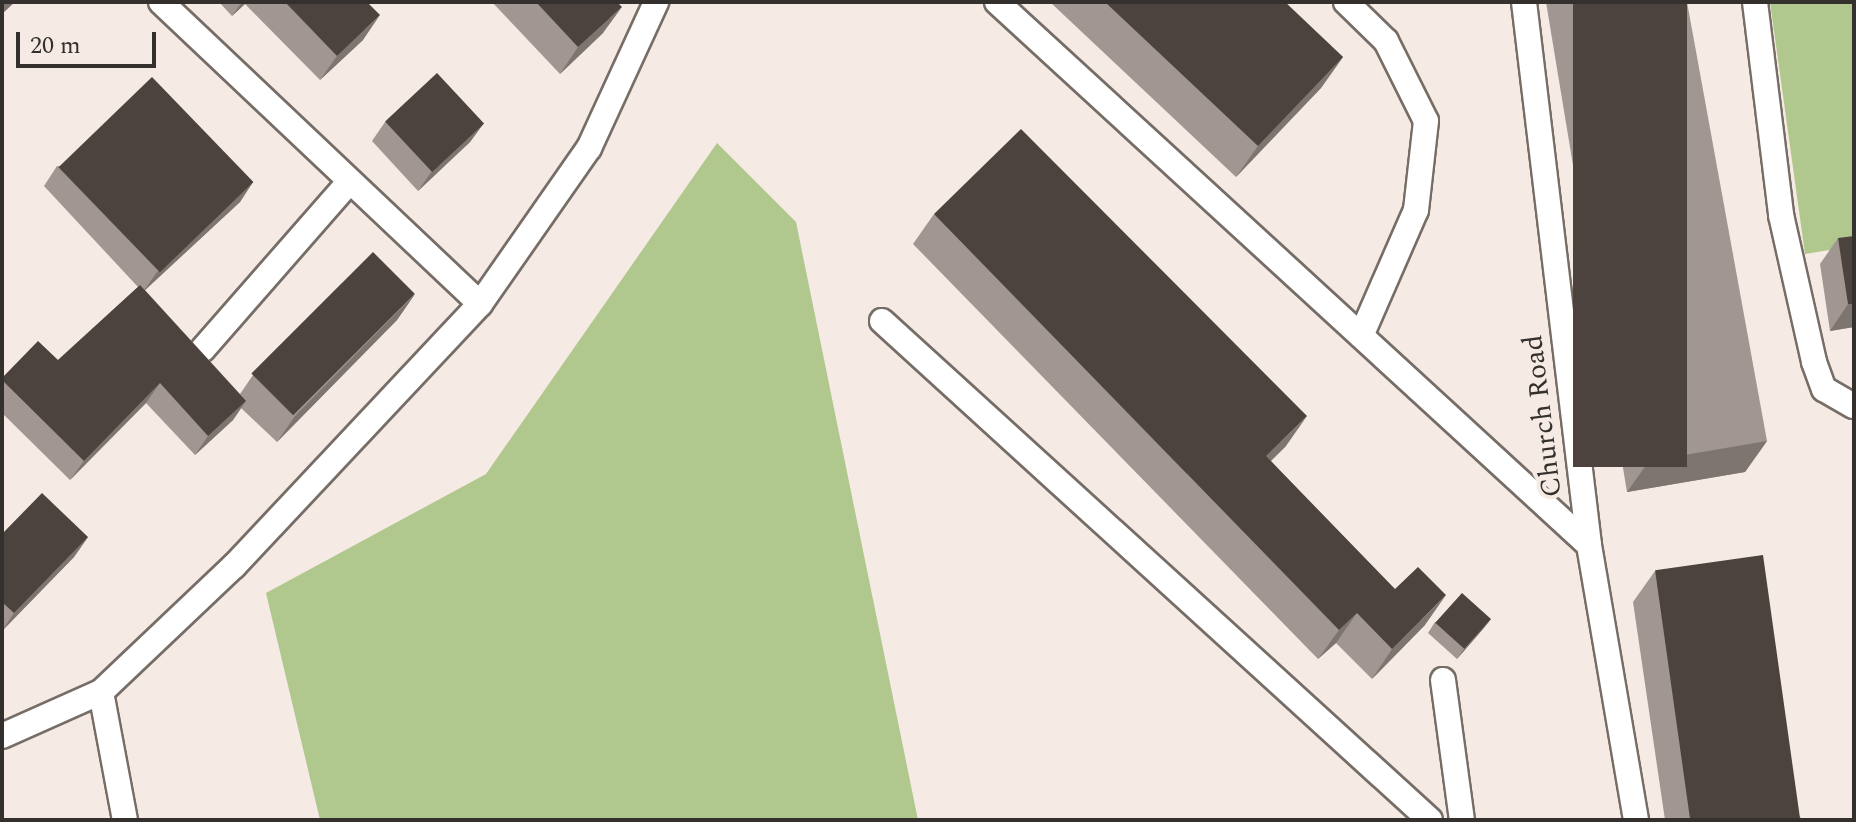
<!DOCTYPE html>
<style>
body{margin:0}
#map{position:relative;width:1856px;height:822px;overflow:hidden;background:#f6eae4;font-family:Spectral,serif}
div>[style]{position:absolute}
.green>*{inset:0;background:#b0c78d}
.roads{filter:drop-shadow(2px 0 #766d67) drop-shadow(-2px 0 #766d67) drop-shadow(0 2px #766d67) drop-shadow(0 -2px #766d67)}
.lane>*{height:24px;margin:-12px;padding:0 12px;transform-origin:12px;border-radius:12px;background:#fff}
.wall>*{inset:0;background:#a19691}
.shaded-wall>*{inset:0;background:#7f7570}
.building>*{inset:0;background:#4c433e;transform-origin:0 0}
span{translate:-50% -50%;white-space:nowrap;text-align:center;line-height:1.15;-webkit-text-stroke:8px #f6eae4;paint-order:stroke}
.street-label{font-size:28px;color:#34302d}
.frame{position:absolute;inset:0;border:4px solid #34302d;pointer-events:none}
.scale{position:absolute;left:16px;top:32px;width:140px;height:36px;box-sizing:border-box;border:4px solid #34302d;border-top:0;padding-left:10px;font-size:24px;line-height:28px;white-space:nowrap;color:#34302d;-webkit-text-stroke:6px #f6eae4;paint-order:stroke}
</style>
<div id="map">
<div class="green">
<div style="clip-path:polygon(1770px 2px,1854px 2px,1854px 246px,1805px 254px)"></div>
<div style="clip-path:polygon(717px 143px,796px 222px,918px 820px,320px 820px,266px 593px,486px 474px)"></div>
</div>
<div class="roads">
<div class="lane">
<div style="left:161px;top:2px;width:439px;rotate:43.4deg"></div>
<div style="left:997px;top:2px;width:803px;rotate:42.53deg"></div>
<div style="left:1346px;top:2px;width:56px;rotate:44.3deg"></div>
<div style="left:1386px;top:41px;width:89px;rotate:63.4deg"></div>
<div style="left:1426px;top:121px;width:90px;rotate:96.4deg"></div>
<div style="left:1416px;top:210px;width:137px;rotate:113.6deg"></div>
<div style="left:1524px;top:2px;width:547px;rotate:83.17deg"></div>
<div style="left:1589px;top:545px;width:279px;rotate:80.3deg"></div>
<div style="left:1755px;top:2px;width:215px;rotate:83deg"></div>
<div style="left:1781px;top:215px;width:151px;rotate:77.3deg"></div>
<div style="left:1814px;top:362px;width:29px;rotate:70deg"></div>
<div style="left:1824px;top:389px;width:34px;rotate:30deg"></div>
<div style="left:882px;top:321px;width:741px;rotate:42.32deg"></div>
<div style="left:203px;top:349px;width:223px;rotate:-48.8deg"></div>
<div style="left:1443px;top:680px;width:141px;rotate:82.3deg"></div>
<div style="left:101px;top:692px;width:130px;rotate:79.4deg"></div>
<div style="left:2px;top:736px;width:108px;rotate:-24deg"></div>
<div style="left:101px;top:692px;width:183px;rotate:-43.5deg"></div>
<div style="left:234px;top:566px;width:359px;rotate:-46.8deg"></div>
<div style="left:480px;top:304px;width:190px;rotate:-55.1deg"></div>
<div style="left:589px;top:148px;width:161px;rotate:-65.3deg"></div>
</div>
</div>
<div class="wall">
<div style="clip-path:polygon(219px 2px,367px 2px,363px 40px,320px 80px,245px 4px,232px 16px)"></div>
<div style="clip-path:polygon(492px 2px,617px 2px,603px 33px,560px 74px)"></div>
<div style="clip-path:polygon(1050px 2px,1285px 2px,1343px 57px,1321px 88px,1236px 177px)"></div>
<div style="clip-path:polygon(1546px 2px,1687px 2px,1767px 441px,1745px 472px,1627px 492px)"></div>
<div style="clip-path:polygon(385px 122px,484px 123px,470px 142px,418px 191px,372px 141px)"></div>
<div style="clip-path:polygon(57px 166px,253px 182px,240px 202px,145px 290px,240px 394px,253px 375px,415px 294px,397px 320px,277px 442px,241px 408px,233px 420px,195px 455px,146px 403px,70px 480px,2px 413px,2px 378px,58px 360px,138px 287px,44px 186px)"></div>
<div style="clip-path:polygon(934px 214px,1286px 446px,1271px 461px,1425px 625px,1372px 679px,1336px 643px,1318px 659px,913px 244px)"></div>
<div style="clip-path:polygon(1838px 238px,1854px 327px,1830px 331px,1820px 264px)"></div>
<div style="clip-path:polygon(2px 534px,88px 537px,74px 557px,2px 631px)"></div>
<div style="clip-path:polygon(1655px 571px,1802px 820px,1665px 820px,1633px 602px)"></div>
<div style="clip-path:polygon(1491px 619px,1483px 629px,1457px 659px,1428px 633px,1435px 622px)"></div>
</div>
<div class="shaded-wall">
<div style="clip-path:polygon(5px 2px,15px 2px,2px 14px,2px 5px)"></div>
<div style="clip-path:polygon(242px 2px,247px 2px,232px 16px)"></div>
<div style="clip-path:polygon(622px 7px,603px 33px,560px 74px,578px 47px)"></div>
<div style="clip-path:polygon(380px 15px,363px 40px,320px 80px,337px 56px)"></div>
<div style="clip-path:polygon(1343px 57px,1321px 88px,1236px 177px,1258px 146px)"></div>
<div style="clip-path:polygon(484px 123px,470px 142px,418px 191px,432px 171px)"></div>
<div style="clip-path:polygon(253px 182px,240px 202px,143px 292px,157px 272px)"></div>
<div style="clip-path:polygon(415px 294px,397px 320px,277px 442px,295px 416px)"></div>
<div style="clip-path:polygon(1848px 304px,1854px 304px,1854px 327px,1830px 331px)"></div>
<div style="clip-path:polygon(160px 383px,146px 403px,70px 480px,84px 461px)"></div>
<div style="clip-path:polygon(246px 401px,233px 420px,195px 455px,208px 436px)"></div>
<div style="clip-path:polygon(1307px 416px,1286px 446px,1245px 486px,1266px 456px)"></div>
<div style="clip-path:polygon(1767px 441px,1745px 472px,1627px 492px,1649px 461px)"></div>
<div style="clip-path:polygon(88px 537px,74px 557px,2px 631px,14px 613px)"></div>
<div style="clip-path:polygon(1446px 595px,1425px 625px,1372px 679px,1392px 649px)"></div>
<div style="clip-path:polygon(1357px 613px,1336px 643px,1318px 659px,1339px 630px)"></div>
<div style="clip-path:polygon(1491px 619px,1483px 629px,1457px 659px,1464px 649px)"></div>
</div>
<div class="building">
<div style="clip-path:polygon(285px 2px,367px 2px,380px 15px,337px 56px)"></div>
<div style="clip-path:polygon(536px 2px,617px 2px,622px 7px,578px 47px)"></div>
<div style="clip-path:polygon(1105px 2px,1285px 2px,1343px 57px,1258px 146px)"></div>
<div style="left:1573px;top:2px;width:114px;height:465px"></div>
<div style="left:437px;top:73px;width:69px;height:71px;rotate:47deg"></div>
<div style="left:152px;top:77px;width:146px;height:130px;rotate:46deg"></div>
<div style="clip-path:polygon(1021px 129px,1307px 416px,1266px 456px,1395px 589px,1418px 567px,1446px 595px,1392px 649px,1357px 613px,1339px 630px,934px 214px)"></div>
<div style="clip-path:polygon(1854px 236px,1854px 304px,1848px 304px,1838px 238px)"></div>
<div style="left:373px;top:252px;width:59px;height:172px;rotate:45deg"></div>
<div style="clip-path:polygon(140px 285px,246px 401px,208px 436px,160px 383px,84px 461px,2px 380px,2px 378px,38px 341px,58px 360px)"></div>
<div style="clip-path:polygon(42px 493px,88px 537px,14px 613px,2px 602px,2px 534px)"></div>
<div style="left:1763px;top:555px;width:268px;height:109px;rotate:82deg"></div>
<div style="left:1462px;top:593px;width:39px;height:40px;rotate:42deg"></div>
</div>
<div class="street-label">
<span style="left:1543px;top:416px;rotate:-97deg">Church Road</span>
</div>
<div class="frame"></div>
<div class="scale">20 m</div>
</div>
